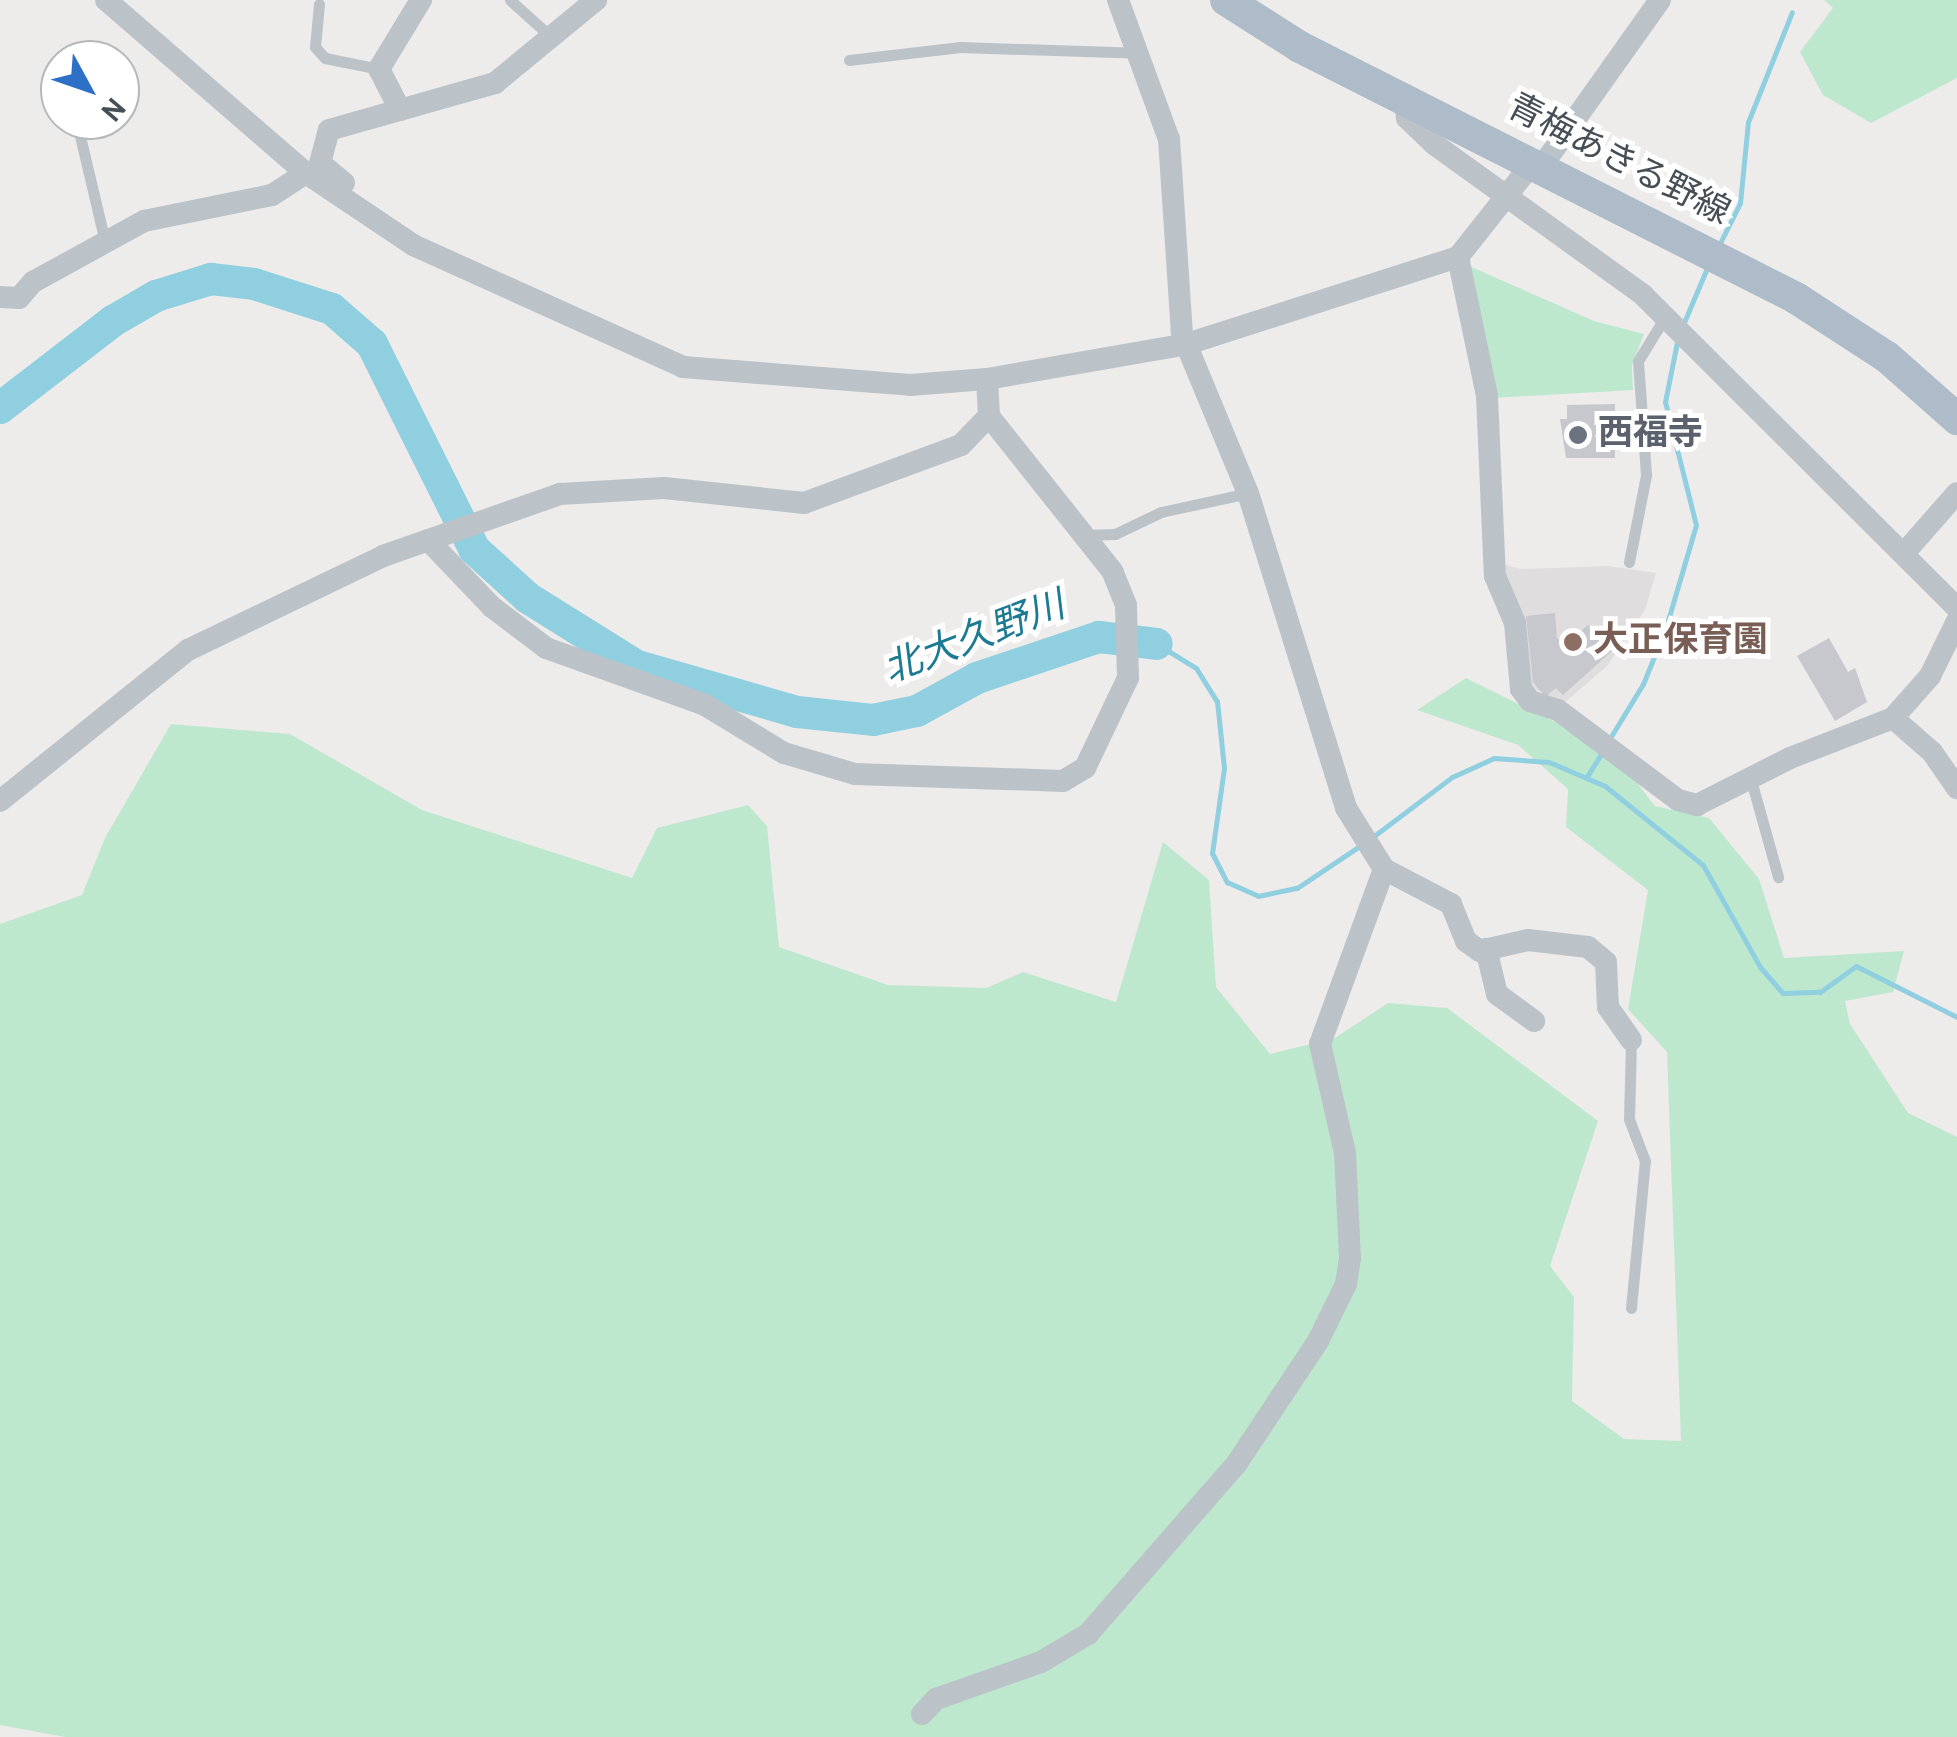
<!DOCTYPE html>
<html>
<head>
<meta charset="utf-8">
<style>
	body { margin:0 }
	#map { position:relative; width:1957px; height:1737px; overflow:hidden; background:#eeebeb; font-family:Overpass,"Noto Sans JP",sans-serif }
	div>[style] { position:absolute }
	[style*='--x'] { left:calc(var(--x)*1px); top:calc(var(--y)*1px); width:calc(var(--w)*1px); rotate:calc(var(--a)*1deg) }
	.education>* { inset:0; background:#dfdddd }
	.green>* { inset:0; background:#bee8ce }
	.stream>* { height:5px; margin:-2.5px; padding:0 2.5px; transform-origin:2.5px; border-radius:2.5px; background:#90cfe0 }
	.river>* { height:32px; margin:-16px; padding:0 16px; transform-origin:16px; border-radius:16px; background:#90cfe0 }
	.building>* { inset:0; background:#c7c8ce }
	.lane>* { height:11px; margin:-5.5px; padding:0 5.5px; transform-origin:5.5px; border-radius:5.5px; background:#bbc3c9 }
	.street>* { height:22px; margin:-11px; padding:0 11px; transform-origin:11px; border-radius:11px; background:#bbc3c9 }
	.primary>* { height:32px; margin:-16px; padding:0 16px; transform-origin:16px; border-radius:16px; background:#aebbc8 }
	.dots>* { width:28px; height:28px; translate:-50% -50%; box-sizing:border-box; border:5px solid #fff; border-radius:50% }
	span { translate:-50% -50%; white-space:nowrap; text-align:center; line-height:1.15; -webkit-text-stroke:10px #fff; paint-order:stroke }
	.street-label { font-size:35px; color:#464f56 }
	.worship-label { font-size:35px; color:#5b616d; font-weight:700 }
	.left { translate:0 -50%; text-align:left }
	.education-label { font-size:35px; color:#785e54; font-weight:700 }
	.water-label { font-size:38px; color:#1c7a93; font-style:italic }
	.north { position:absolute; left:40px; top:40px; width:100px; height:100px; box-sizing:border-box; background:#fff; border:2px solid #b5b9bb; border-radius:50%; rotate:130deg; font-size:28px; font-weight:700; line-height:40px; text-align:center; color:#464f56 }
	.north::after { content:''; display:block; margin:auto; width:35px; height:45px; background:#2e70c6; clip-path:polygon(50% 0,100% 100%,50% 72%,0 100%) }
</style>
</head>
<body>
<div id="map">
	<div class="education">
		<div style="clip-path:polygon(1499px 563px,1521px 569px,1608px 566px,1656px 573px,1645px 610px,1607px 666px,1564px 703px,1528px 686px)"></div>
	</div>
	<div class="green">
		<div style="clip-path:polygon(1824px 0,1957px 0,1957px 78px,1871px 123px,1823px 95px,1800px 52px,1833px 8px)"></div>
		<div style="clip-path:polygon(1469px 266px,1594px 321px,1644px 334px,1632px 365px,1633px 390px,1492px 398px)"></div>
		<div style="clip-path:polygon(1466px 678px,1559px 724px,1627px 770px,1655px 806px,1709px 818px,1759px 879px,1784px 958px,1904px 951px,1893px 992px,1845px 1001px,1850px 1024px,1908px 1113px,1957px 1137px,1957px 1737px,65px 1737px,0 1725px,0 924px,82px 895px,105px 838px,171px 724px,290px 734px,422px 810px,632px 878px,657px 828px,748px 805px,767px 826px,779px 947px,888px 985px,986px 988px,1023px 972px,1116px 1002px,1163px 842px,1209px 880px,1216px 987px,1270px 1054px,1335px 1038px,1388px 1003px,1447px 1008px,1598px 1121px,1550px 1266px,1574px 1297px,1572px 1401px,1624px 1439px,1681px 1441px,1667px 1052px,1628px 1009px,1648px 890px,1566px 827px,1568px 789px,1518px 745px,1417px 710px)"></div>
	</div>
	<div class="stream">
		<div style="--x:1719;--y:245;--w:47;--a:-63.4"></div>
		<div style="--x:1740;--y:203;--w:81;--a:-84.4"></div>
		<div style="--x:1748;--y:122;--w:118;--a:-68.2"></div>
		<div style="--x:1682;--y:327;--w:64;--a:-67"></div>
		<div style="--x:1157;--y:644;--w:46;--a:31.6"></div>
		<div style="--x:1196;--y:668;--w:39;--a:58"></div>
		<div style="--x:1217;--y:701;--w:67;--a:84"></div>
		<div style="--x:1224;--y:768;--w:86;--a:98"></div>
		<div style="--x:1212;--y:853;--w:33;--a:63"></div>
		<div style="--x:1227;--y:882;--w:34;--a:24"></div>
		<div style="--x:1258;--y:896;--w:40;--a:-12"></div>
		<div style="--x:1297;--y:888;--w:77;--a:-33.9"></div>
		<div style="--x:1610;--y:738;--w:63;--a:-58.6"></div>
		<div style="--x:1643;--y:684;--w:61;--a:-68"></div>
		<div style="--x:1666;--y:627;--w:106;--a:-73.6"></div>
		<div style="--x:1696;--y:525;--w:127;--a:-104.1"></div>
		<div style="--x:1665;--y:402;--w:61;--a:-78.7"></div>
		<div style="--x:1586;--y:778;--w:31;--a:-58"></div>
		<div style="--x:1370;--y:839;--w:103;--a:-37.1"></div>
		<div style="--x:1452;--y:777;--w:46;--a:-24.3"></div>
		<div style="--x:1494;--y:758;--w:55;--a:4.2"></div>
		<div style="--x:1549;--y:762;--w:61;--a:23.2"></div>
		<div style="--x:1605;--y:786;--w:126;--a:38.9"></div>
		<div style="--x:1703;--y:865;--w:117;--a:60.8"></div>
		<div style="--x:1760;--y:967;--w:35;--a:49"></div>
		<div style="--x:1783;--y:993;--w:37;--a:-2"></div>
		<div style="--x:1820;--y:992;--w:44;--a:-35.8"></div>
		<div style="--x:1856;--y:966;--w:113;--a:26.8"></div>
	</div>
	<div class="river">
		<div style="--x:0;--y:408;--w:143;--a:-37.6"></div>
		<div style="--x:113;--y:321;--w:50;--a:-30.2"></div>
		<div style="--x:156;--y:296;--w:58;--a:-17.2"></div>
		<div style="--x:211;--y:279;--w:43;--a:6.6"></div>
		<div style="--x:254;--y:284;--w:82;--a:17.8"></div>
		<div style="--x:332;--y:309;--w:53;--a:41.2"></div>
		<div style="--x:372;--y:344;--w:229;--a:63.5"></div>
		<div style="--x:474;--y:549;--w:73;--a:42.2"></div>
		<div style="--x:528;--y:598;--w:128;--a:32"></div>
		<div style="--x:637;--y:666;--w:166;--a:16"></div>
		<div style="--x:797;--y:712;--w:76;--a:6"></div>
		<div style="--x:873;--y:720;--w:45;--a:-11.6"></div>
		<div style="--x:917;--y:711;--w:68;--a:-28.8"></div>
		<div style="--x:977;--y:678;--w:129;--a:-18.6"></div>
		<div style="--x:1099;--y:637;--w:58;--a:6.9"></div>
	</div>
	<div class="building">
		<div style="clip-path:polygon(1615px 404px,1615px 458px,1566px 458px,1560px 419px,1567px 419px,1567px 405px)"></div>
		<div style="clip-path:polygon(1555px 613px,1557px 638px,1568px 642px,1588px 625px,1612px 651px,1563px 695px,1556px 688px,1545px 697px,1533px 682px,1526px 616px)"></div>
		<div style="clip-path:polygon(1829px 638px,1848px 672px,1855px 668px,1867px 702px,1835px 721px,1797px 656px)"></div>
	</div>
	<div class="lane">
		<div style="--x:510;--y:0;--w:54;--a:42"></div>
		<div style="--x:319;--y:4;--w:43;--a:95.3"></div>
		<div style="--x:315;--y:47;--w:15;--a:48"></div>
		<div style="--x:325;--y:58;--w:55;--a:11.5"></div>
		<div style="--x:849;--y:60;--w:112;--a:-6.7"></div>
		<div style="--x:960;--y:47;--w:177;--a:1.9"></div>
		<div style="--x:80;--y:136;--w:113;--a:76.7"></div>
		<div style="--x:1085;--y:535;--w:30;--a:-2"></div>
		<div style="--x:1115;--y:534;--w:51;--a:-25.6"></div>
		<div style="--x:1161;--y:512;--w:89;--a:-12.3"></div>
		<div style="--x:1629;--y:562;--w:89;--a:-78.9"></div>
		<div style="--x:1646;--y:475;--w:114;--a:-94"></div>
		<div style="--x:1638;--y:361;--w:52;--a:-58.5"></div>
		<div style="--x:1751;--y:780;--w:101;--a:74.4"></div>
		<div style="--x:1631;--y:1308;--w:148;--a:-84.6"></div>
		<div style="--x:1645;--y:1161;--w:45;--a:-110.9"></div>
		<div style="--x:1629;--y:1119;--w:79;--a:-88.5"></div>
	</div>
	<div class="street">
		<div style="--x:106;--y:0;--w:264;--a:40.9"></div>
		<div style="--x:306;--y:173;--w:129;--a:33.9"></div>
		<div style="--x:413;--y:245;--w:296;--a:24.3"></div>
		<div style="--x:683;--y:367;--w:228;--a:4.5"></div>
		<div style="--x:910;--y:385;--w:77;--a:-4.5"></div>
		<div style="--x:987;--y:379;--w:203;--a:-9.9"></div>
		<div style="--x:1187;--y:344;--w:285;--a:-17.8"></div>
		<div style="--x:1458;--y:257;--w:105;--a:-51.6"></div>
		<div style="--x:1523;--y:175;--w:29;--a:-34"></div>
		<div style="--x:1547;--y:159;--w:195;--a:-54.6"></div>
		<div style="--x:1118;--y:0;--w:148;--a:69.9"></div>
		<div style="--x:1169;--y:139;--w:195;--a:86.2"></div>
		<div style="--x:1182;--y:334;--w:172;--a:67.5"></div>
		<div style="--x:1248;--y:493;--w:330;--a:72.7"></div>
		<div style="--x:1346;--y:808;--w:72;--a:58.1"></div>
		<div style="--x:1384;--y:869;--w:76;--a:27.6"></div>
		<div style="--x:1451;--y:904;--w:40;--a:68"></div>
		<div style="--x:1466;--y:941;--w:17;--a:36"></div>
		<div style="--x:1480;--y:951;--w:49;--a:-12.9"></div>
		<div style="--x:1528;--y:940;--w:60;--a:6.7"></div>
		<div style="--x:1588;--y:947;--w:23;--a:40"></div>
		<div style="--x:1606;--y:962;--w:45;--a:87.5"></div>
		<div style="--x:1608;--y:1007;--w:40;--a:55.1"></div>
		<div style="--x:1405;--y:100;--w:18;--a:84"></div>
		<div style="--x:1407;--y:118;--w:37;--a:44"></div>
		<div style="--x:1434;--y:144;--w:258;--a:35.8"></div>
		<div style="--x:1643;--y:295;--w:443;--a:44.9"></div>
		<div style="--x:400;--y:110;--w:46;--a:-117.1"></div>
		<div style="--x:379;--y:69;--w:81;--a:-58.7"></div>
		<div style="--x:344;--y:183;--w:31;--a:-140"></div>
		<div style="--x:320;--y:163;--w:34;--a:-75"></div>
		<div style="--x:329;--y:130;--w:173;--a:-15.8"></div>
		<div style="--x:495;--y:83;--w:131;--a:-39.4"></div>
		<div style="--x:1458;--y:257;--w:142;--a:78.2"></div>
		<div style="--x:1487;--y:396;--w:180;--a:87.5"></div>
		<div style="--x:1495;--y:576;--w:51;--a:66.9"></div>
		<div style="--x:1515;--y:623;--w:66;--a:84.8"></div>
		<div style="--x:1521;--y:689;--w:15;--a:53"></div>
		<div style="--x:1530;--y:701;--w:29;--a:18"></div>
		<div style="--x:1558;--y:710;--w:150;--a:36.9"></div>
		<div style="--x:1678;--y:800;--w:20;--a:15"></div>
		<div style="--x:1697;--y:805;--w:104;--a:-26.8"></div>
		<div style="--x:1790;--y:758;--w:110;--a:-21.2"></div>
		<div style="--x:1893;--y:718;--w:56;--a:-48.6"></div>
		<div style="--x:1930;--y:676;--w:61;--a:-63.9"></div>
		<div style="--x:0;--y:297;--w:19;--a:3"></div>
		<div style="--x:19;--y:298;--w:21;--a:-49"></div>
		<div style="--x:33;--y:282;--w:127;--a:-28.8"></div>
		<div style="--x:144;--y:221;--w:131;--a:-11.5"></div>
		<div style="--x:272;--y:195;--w:40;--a:-32.9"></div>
		<div style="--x:428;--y:540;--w:93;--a:46.3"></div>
		<div style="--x:492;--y:607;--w:68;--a:37.2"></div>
		<div style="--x:546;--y:648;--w:169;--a:19.7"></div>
		<div style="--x:705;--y:705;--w:92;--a:31.3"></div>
		<div style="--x:784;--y:753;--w:74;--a:16.5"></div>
		<div style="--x:855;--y:774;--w:208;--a:1.9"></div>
		<div style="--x:1063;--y:781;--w:26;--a:-31"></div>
		<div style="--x:1085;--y:768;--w:100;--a:-64.5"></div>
		<div style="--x:1128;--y:678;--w:73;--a:-91.6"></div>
		<div style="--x:1126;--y:605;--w:35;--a:-112"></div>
		<div style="--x:1113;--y:572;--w:199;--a:-128.5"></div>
		<div style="--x:989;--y:416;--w:37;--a:-93"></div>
		<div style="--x:1906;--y:551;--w:77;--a:-48.7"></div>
		<div style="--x:1893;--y:718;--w:52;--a:41.1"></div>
		<div style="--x:1932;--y:752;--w:44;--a:55.2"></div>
		<div style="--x:0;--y:801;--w:241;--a:-38.8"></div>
		<div style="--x:188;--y:650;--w:216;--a:-25.7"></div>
		<div style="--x:383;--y:556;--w:188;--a:-19.3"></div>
		<div style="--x:560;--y:494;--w:104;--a:-3.3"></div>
		<div style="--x:664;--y:488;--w:141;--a:6.1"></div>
		<div style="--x:804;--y:503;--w:167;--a:-20.3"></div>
		<div style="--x:961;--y:445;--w:40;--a:-46"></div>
		<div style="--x:1486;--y:949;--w:46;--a:76.3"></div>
		<div style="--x:1497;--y:994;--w:46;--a:36.1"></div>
		<div style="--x:922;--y:1714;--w:21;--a:-47"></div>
		<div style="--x:936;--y:1699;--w:111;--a:-19.4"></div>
		<div style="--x:1041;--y:1662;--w:55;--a:-30.8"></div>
		<div style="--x:1088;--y:1634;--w:227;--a:-48.9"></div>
		<div style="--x:1237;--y:1463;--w:146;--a:-56.4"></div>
		<div style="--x:1318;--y:1341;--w:64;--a:-63.8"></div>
		<div style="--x:1346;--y:1284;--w:26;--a:-81"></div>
		<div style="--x:1350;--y:1258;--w:105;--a:-92.7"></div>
		<div style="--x:1345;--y:1153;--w:112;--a:-102.9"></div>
		<div style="--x:1320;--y:1044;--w:186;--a:-69.9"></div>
	</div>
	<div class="primary">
		<div style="--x:1226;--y:0;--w:88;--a:32.4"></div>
		<div style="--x:1300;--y:47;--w:556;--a:26.84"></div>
		<div style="--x:1796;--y:298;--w:108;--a:33"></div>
		<div style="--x:1887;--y:357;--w:94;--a:41.5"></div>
	</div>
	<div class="dots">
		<div style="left:1578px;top:435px;background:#6b7280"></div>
		<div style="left:1573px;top:642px;background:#8d6e63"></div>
	</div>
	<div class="street-label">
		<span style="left:1618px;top:161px;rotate:27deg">青梅あきる野線</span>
	</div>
	<div class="worship-label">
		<span class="left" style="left:1598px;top:435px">西福寺</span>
	</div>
	<div class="education-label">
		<span class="left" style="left:1593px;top:642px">大正保育園</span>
	</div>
	<div class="water-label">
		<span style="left:975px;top:640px;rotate:-21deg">北大久野川</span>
	</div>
	<div class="north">N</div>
</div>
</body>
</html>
